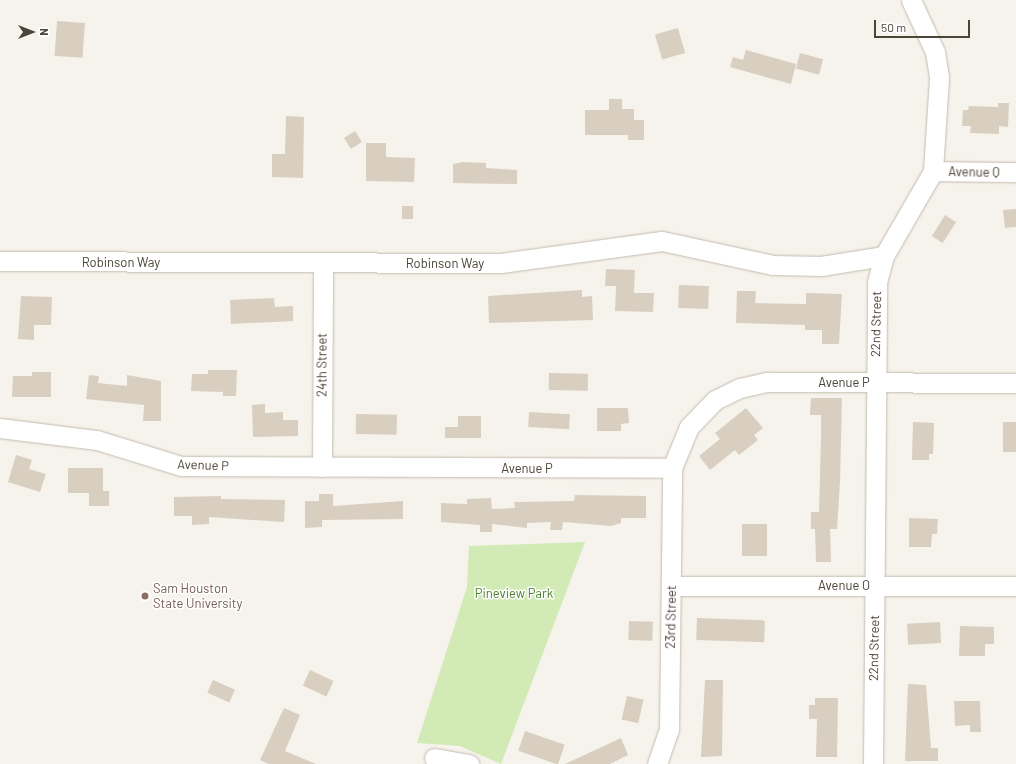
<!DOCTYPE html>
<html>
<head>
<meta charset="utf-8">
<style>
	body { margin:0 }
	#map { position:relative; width:1016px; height:764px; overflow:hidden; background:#f6f3ec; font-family:Barlow,sans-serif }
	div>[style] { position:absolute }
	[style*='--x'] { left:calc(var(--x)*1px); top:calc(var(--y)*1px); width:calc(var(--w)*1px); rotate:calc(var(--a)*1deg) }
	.green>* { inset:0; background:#d2eab5 }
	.building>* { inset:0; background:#d8cfc1; transform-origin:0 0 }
	.roads { filter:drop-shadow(0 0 1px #c2bbae) drop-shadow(0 0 1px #c2bbae) }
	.minor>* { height:19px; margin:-9.5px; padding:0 9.5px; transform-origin:9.5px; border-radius:9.5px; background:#fff }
	.dots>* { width:11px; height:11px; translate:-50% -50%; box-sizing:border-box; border:2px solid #fff; border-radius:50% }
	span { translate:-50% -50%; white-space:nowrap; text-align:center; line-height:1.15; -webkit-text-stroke:3px #fff; paint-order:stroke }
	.street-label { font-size:13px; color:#4b4439 }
	.education-label { font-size:13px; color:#785e54 }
	.left { translate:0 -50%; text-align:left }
	.park-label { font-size:13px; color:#4a7f2a }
	.north { position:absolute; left:12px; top:12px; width:40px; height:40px; -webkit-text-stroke:3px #fff; paint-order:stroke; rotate:90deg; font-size:11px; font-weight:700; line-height:16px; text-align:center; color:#4b4439 }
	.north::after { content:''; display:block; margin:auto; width:14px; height:18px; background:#4b4439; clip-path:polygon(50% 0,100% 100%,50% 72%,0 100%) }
	.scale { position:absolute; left:874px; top:20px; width:96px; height:18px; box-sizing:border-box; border:2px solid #4b4439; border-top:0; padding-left:5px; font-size:12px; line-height:14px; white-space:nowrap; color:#4b4439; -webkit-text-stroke:3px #fff; paint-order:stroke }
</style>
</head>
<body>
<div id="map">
	<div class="green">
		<div style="clip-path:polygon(585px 542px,501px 764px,460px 746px,417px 743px,467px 587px,469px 546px)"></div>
	</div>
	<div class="building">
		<div style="left:57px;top:21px;width:28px;height:35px;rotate:4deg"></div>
		<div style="left:678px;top:28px;width:26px;height:24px;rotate:74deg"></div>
		<div style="clip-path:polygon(746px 50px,796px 64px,791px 84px,730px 67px,733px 57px,743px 60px)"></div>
		<div style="left:800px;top:53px;width:24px;height:16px;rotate:15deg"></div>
		<div style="clip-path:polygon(609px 99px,622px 99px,622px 109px,634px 109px,634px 120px,644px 120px,644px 140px,628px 140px,628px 135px,585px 135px,585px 110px,609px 110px)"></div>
		<div style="clip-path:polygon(998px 103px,1009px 103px,1008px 127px,999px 126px,999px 134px,970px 133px,971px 126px,962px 126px,963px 110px,968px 110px,969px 106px,998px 107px)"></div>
		<div style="clip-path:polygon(286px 116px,304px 117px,303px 178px,272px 177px,272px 154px,285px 154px)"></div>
		<div style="left:355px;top:131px;width:13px;height:13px;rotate:58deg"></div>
		<div style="clip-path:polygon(366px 143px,386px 143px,386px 157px,415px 158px,414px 182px,366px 181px)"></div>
		<div style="clip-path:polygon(463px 162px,486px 163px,486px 168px,517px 170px,517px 184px,453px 183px,453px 164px)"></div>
		<div style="left:402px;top:206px;width:11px;height:13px"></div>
		<div style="clip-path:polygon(1016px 209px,1016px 227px,1005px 228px,1003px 210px)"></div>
		<div style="left:945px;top:215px;width:13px;height:25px;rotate:32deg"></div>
		<div style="clip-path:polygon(606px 269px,635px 270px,634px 293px,654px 293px,653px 312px,615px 311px,616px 286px,605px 286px)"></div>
		<div style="left:679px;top:285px;width:30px;height:23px;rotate:2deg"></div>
		<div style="clip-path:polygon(582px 290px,582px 297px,592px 296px,593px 320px,489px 323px,488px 296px)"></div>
		<div style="clip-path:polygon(737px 291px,756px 291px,755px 303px,806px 304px,806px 293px,842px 294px,839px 344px,822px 344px,822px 330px,805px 330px,805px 325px,736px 323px)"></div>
		<div style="clip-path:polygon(21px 296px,52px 297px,51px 325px,34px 325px,34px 340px,18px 339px)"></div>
		<div style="clip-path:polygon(274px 298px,275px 307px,293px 306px,293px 321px,231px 324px,230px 300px)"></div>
		<div style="clip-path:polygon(208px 370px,237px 370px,236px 396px,223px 396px,223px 392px,191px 391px,192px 374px,208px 374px)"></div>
		<div style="clip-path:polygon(32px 372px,51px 372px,51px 397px,12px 397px,13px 376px,32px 376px)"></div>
		<div style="left:549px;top:373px;width:39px;height:17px;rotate:1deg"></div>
		<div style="clip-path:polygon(89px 375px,99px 376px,98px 383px,127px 386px,127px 375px,161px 381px,161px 421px,143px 421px,144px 405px,86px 399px)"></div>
		<div style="clip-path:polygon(811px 398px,842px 398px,840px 482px,837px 529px,830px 529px,831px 562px,816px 562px,815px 529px,811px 529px,811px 512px,819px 512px,821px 437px,821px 415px,810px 415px)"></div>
		<div style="clip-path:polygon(265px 404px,265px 413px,283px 412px,283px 420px,298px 420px,298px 436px,253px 437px,252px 405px)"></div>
		<div style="clip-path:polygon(597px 408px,628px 408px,629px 423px,621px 424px,621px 431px,597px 431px)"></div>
		<div style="clip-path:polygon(746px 408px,763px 428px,754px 435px,758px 440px,739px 455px,735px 450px,710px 470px,699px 456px,720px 439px,715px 433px)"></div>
		<div style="left:529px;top:412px;width:41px;height:15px;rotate:3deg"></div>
		<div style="left:356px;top:414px;width:41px;height:20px;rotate:1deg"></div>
		<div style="clip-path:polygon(458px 416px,481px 416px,481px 438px,445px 438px,445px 427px,458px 427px)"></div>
		<div style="clip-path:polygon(913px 422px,934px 423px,933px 454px,929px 454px,929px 460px,912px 460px)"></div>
		<div style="left:1003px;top:422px;width:13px;height:30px"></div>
		<div style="clip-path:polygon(16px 455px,32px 460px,29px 469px,46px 474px,40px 492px,8px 482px)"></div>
		<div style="clip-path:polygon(68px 468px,103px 468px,103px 491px,109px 491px,109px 506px,89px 506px,89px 493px,68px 493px)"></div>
		<div style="clip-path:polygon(319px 494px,333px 494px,333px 506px,403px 501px,403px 519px,322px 520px,322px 527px,305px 528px,305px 501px,319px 501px)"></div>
		<div style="clip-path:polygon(575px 495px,646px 496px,646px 518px,621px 518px,621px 523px,611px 526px,563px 522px,562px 530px,550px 530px,551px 522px,527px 523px,527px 528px,492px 524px,492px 532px,480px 532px,480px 525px,441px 522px,441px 503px,467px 504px,467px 499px,491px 498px,492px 509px,515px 508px,514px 502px,574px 501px)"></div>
		<div style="clip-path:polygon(221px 496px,221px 499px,285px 500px,284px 522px,209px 517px,209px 524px,192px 525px,192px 516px,174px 516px,174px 497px)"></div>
		<div style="clip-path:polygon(909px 518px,938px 519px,937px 534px,932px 534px,931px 547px,909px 547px)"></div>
		<div style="left:742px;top:524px;width:25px;height:32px"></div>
		<div style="left:697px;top:618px;width:68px;height:22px;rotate:2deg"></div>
		<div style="left:629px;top:621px;width:24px;height:19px;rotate:2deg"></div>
		<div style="left:940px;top:622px;width:21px;height:33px;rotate:87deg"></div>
		<div style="clip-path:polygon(960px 626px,994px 627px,994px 644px,985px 644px,985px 656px,959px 656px)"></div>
		<div style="left:310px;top:670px;width:26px;height:17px;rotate:25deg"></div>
		<div style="left:213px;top:680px;width:24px;height:14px;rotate:24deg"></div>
		<div style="clip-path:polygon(705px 680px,723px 680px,722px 756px,701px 757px)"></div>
		<div style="clip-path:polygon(908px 684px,926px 685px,931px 748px,938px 748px,938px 761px,905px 761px)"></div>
		<div style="left:627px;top:696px;width:17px;height:24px;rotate:13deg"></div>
		<div style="clip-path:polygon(815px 698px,838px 698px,837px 757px,816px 757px,817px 719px,809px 719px,809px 705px,815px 705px)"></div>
		<div style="clip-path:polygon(954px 701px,980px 701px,981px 732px,970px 732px,970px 725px,955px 726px)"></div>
		<div style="clip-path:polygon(284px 708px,300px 715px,285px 751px,316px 764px,269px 764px,260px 760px)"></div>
		<div style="left:525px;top:731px;width:42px;height:21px;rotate:19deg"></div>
		<div style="clip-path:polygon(621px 738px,628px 755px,610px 764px,565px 764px)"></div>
	</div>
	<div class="roads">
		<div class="minor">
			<div style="--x:933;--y:171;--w:83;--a:0.7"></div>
			<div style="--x:0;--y:261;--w:501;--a:0.23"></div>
			<div style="--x:501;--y:263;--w:162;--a:-7.8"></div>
			<div style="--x:662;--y:241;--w:114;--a:12.2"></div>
			<div style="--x:773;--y:265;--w:48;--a:1.2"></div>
			<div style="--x:821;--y:266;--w:64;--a:-9"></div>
			<div style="--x:0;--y:428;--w:98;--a:7.1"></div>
			<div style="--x:97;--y:440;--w:88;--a:17.2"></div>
			<div style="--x:181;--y:466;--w:491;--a:0.2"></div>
			<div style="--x:322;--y:467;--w:204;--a:-89.7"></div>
			<div style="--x:671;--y:586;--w:345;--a:0"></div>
			<div style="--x:434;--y:758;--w:36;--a:10"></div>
			<div style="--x:657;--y:764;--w:36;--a:-71"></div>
			<div style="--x:669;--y:730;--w:262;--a:-89.3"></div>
			<div style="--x:672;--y:468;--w:44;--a:-67.5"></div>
			<div style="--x:689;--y:427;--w:37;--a:-46"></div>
			<div style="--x:715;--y:400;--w:28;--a:-26"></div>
			<div style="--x:740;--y:388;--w:28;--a:-13"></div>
			<div style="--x:767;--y:382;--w:249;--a:0.2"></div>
			<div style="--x:873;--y:764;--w:482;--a:-89.5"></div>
			<div style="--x:877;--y:282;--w:27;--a:-75"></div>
			<div style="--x:884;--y:256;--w:98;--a:-60"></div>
			<div style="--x:933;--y:171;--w:94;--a:-86.3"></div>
			<div style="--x:939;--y:77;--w:25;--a:-99"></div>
			<div style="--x:935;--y:52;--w:57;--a:-114.8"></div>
		</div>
	</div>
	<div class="dots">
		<div style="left:145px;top:596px;background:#8d6e63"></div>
	</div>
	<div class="street-label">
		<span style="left:974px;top:172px;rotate:1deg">Avenue Q</span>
		<span style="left:121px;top:262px">Robinson Way</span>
		<span style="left:445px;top:263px">Robinson Way</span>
		<span style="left:876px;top:324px;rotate:-89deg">22nd Street</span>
		<span style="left:322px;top:365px;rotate:-90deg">24th Street</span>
		<span style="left:844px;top:382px">Avenue P</span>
		<span style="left:203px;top:465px;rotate:2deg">Avenue P</span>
		<span style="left:527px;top:468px">Avenue P</span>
		<span style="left:844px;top:585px">Avenue O</span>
		<span style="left:671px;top:617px;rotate:-89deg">23rd Street</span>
		<span style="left:874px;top:648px;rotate:-89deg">22nd Street</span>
	</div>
	<div class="education-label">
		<span class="left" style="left:153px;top:596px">Sam Houston<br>State University</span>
	</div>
	<div class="park-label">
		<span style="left:514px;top:593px">Pineview Park</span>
	</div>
	<div class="north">N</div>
	<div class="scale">50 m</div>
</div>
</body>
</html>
